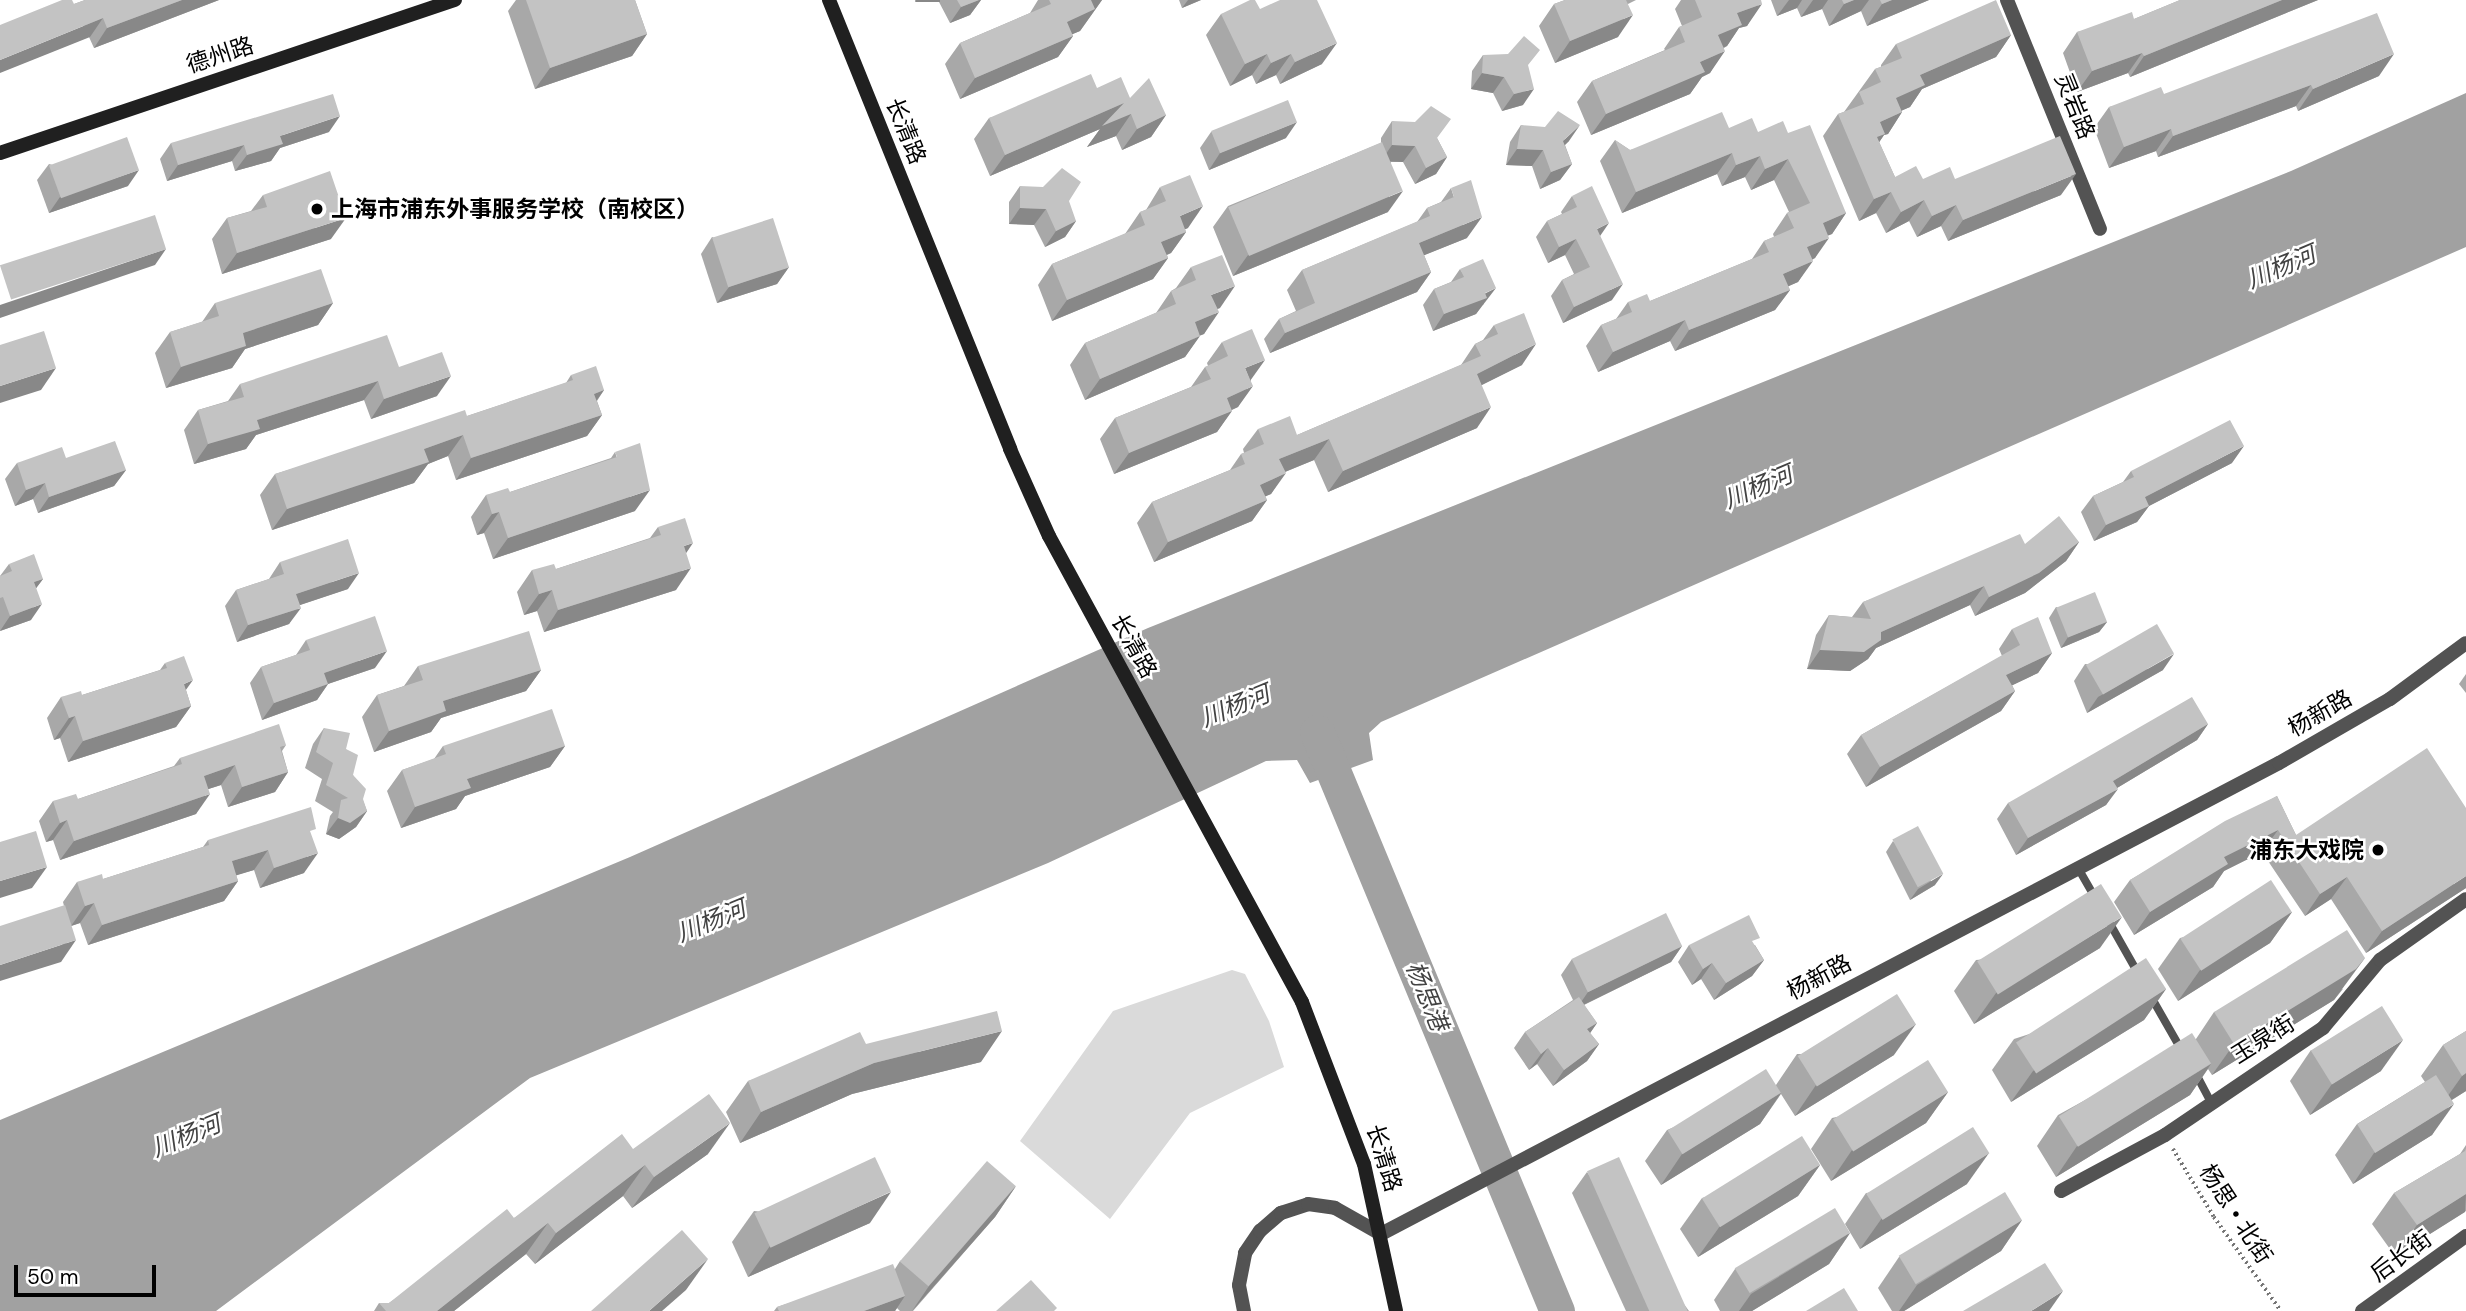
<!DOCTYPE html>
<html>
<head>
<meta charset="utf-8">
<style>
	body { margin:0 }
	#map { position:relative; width:2466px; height:1311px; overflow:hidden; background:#fff; font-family:"DM Sans","Noto Sans SC",sans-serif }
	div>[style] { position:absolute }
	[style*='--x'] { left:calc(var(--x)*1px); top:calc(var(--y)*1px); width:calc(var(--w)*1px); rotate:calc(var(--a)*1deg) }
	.green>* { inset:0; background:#dadada }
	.water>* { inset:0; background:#a1a1a1 }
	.river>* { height:35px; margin:-17.5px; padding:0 17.5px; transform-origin:17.5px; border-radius:17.5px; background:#a1a1a1 }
	.path>* { height:3.5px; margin-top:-1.75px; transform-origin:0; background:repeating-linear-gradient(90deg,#757575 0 2px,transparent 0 5.5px) }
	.lane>* { height:8px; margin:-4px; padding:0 4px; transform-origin:4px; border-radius:4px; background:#535353 }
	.street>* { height:14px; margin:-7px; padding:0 7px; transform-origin:7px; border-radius:7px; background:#535353 }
	.secondary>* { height:14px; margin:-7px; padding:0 7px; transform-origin:7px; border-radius:7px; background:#202020 }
	.wall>* { inset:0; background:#a8a8a8 }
	.shaded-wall>* { inset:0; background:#888; transform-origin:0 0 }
	.building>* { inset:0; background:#c3c3c3; transform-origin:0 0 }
	.dots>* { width:19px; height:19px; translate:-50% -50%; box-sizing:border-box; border:4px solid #fff; border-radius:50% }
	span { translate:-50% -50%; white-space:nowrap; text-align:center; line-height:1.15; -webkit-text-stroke:5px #fff; paint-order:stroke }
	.street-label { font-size:23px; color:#000 }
	.poi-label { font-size:23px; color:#000; font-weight:700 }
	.left { translate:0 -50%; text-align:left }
	.right { translate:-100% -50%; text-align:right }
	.water-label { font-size:24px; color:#424242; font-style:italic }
	.scale { position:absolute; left:14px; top:1265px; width:142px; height:32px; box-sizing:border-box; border:4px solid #000; border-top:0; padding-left:9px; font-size:21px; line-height:24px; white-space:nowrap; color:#000; -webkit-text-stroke:5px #fff; paint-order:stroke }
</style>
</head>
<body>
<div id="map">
	<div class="green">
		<div style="clip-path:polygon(1232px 970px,1245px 974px,1269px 1021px,1284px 1067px,1190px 1113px,1110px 1219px,1020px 1141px,1113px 1011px)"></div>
	</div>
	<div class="water">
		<div style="clip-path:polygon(2466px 93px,2466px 247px,1381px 722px,1369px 733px,1373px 760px,1310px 783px,1297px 760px,1266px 761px,1048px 863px,530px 1078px,216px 1311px,0 1311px,0 1120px,630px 857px,1148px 628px,2291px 171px)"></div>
	</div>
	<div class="river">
		<div style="--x:1317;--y:732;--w:627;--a:67.49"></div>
	</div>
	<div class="path">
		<div style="--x:2173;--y:1149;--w:79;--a:58.9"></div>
		<div style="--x:2214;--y:1217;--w:115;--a:54.5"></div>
	</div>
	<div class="lane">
		<div style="--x:2078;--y:868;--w:36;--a:60"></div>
		<div style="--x:2109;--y:922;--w:61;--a:60.5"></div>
		<div style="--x:2150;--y:995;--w:64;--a:60.3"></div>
		<div style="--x:2196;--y:1074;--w:32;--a:62"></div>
	</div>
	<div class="street">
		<div style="--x:2007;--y:0;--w:247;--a:67.9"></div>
		<div style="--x:2061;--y:1191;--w:118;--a:-28.3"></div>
		<div style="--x:2165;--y:1135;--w:191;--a:-34.1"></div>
		<div style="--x:2323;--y:1028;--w:89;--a:-50"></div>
		<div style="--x:2380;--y:960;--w:105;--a:-35.3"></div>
		<div style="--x:1244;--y:1311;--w:26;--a:-101"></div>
		<div style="--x:1239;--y:1285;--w:33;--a:-79"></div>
		<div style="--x:1245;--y:1253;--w:27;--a:-56"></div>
		<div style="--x:1260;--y:1231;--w:28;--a:-41"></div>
		<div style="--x:1281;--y:1213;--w:28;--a:-18"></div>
		<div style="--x:1308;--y:1204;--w:27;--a:8"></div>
		<div style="--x:1335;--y:1208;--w:53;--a:29.5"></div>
		<div style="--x:1381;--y:1234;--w:1014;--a:-27.68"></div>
		<div style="--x:2279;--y:763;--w:128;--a:-30"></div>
		<div style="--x:2390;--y:699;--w:94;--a:-36.4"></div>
		<div style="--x:2362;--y:1311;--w:128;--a:-35.8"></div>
	</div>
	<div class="secondary">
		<div style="--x:829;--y:0;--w:484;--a:68"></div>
		<div style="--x:1010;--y:449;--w:95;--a:65.9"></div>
		<div style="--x:1049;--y:536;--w:530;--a:61.5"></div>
		<div style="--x:1302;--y:1002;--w:173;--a:69.1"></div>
		<div style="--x:1364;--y:1164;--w:150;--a:77.7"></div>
		<div style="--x:0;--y:153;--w:480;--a:-18.6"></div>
	</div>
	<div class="wall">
		<div style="clip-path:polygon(85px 0,219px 0,94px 48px,74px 4px)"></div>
		<div style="clip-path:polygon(516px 0,635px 0,647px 34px,632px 56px,535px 89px,508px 11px)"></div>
		<div style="clip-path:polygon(915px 0,981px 0,970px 15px,950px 23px,939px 2px,915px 2px)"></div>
		<div style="clip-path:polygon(1038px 0,1102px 0,1080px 31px,1072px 34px,1073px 36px,1058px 57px,960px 99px,945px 64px,960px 43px,1030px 13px)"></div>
		<div style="clip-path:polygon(1179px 0,1201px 0,1182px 8px)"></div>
		<div style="clip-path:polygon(1565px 0,1636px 0,1628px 4px,1618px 37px,1555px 63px,1539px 26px,1554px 4px)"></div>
		<div style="clip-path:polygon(1681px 0,1761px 0,1747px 26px,1739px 28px,1727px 46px,1724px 48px,1710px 73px,1702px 77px,1690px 94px,1591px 135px,1577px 102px,1592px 81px,1665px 50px,1664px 49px,1679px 27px,1682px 26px,1675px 9px)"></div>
		<div style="clip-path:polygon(1771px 0,1929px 0,1867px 26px,1861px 11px,1829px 26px,1822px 9px,1801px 17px,1797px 8px,1777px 16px)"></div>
		<div style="clip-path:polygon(2180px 0,2318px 0,2130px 77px,2128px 73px,2077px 92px,2063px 53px,2077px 32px,2134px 19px)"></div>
		<div style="clip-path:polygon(1260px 9px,1322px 64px,1280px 84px,1276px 75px,1256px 84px,1252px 75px,1230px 86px,1206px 35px,1221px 14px)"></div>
		<div style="clip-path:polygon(2011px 35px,1996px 57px,1922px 89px,1910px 107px,1902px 110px,1902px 112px,1888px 134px,1884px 135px,1879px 142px,1895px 177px,1923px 179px,1955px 179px,2061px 195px,1948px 241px,1941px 226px,1917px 237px,1909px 221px,1886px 233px,1876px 213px,1859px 221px,1823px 136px,1838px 114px,1844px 112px,1875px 69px,1881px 67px,1881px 65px,1896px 44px)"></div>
		<div style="clip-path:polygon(1483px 55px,1528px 67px,1523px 105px,1502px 111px,1493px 93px,1471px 89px,1472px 71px)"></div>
		<div style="clip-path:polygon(2379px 76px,2298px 111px,2296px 106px,2158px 157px,2156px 151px,2109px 168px,2094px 128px,2109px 107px,2164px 94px)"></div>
		<div style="clip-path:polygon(1097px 88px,1130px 98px,1166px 115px,1151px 137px,1122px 150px,1116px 136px,1087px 147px,1100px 129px,990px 176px,974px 139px,989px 118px)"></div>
		<div style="clip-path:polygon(1392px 121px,1437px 138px,1447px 157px,1436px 174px,1415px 184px,1403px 162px,1391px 162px,1388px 212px,1233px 276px,1213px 227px,1228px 206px,1381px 143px,1381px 138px)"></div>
		<div style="clip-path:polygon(1521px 125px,1569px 141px,1565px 145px,1572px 164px,1560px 180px,1540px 189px,1532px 166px,1506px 165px,1510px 142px)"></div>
		<div style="clip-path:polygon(1729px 128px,1758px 132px,1788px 133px,1846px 213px,1832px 234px,1828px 235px,1815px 258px,1812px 260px,1798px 282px,1788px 286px,1790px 290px,1775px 310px,1675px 351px,1670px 341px,1598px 372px,1586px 346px,1601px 325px,1616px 319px,1628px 302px,1650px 301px,1752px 259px,1764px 241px,1774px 237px,1773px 234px,1787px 213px,1789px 212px,1774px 180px,1751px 190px,1745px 177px,1722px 186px,1717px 174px,1622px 213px,1600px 161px,1615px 140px,1630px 150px)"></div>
		<div style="clip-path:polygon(329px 132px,280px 148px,271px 161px,235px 171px,232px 161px,167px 181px,160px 159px,171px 143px)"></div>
		<div style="clip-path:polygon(1211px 132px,1286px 138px,1209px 170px,1200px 148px)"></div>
		<div style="clip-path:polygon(49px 164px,128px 186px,49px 213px,37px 180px)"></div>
		<div style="clip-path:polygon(1020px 186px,1076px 221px,1065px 237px,1045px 247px,1034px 225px,1009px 224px,1009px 202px)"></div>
		<div style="clip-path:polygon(1160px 187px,1188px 228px,1185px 229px,1186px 232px,1171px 253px,1167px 255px,1168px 258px,1153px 279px,1052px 321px,1038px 285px,1052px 264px,1125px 234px,1140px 212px,1146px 210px)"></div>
		<div style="clip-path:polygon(1451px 188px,1467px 238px,1424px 255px,1431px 272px,1417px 292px,1270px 353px,1264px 339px,1279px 319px,1296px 311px,1287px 290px,1302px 270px,1417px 222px,1427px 208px,1441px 202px)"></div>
		<div style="clip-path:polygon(263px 195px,331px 239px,222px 274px,212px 239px,227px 218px,251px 211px)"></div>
		<div style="clip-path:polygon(1572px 196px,1600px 236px,1612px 300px,1563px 323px,1551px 296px,1562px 280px,1574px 274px,1565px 255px,1548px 263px,1536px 237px,1547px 221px,1562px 214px,1561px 212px)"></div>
		<div style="clip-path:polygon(712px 237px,789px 267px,777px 284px,717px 303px,701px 254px)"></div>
		<div style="clip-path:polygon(1191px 267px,1220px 308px,1217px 309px,1204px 334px,1200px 335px,1185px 357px,1085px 400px,1070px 365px,1085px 343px,1156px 313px,1171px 291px,1176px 288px)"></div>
		<div style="clip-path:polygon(1460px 269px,1484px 304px,1482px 305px,1476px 314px,1433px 331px,1423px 305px,1434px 289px,1451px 282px)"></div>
		<div style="clip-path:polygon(215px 303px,333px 303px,318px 325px,245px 349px,232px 368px,166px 388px,155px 353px,170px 332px,202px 322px)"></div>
		<div style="clip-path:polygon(1494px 325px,1522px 365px,1481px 385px,1477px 428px,1328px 492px,1314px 460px,1285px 472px,1271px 494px,1265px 496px,1267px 500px,1252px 521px,1154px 562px,1137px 523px,1152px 502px,1230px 470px,1241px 454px,1244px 453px,1243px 449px,1258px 429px,1297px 435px,1461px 365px,1475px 344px,1483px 340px)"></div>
		<div style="clip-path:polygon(1222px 342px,1251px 380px,1238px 407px,1232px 410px,1217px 432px,1114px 474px,1100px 439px,1115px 418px,1191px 387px,1205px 367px,1208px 366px,1207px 363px)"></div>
		<div style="clip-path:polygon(399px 367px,437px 396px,371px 419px,364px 400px,256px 435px,246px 449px,194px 464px,184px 430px,198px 410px,228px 401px,240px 384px)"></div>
		<div style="clip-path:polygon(571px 375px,604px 390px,597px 401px,602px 415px,587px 436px,456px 480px,448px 456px,428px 464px,414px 483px,272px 530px,260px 495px,275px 474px,467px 416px,566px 383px)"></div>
		<div style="clip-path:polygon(615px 452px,635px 511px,493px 559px,484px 533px,477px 535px,471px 517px,486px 495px,510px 492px,611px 458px)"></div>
		<div style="clip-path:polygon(66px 458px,126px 470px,114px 486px,38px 513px,33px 499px,15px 506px,5px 479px,17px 463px)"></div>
		<div style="clip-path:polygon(2232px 463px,2149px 506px,2137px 522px,2094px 541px,2081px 512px,2093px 496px,2123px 482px,2131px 471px)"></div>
		<div style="clip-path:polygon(658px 527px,686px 553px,676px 590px,544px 632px,537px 611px,524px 615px,517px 592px,532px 570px,556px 569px,650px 538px)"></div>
		<div style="clip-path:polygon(2079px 542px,2066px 561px,2025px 593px,1975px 616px,1970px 605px,1876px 648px,1868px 659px,1850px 671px,1807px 669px,1816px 635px,1829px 615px,1852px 617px,1863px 602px,2025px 544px)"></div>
		<div style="clip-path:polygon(280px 562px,348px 589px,300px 605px,289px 624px,237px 642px,225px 606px,236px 590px,269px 579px)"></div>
		<div style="clip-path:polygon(9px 564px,43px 579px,36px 588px,31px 620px,0 631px,0 576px)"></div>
		<div style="clip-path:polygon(2056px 607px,2107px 622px,2099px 632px,2061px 648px,2049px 618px)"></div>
		<div style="clip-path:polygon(2012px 629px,2052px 653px,2038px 673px,2012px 685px,2015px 691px,2001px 711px,1866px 787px,1847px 754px,1861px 735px,2002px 656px,1999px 649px)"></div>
		<div style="clip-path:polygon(306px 640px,375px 668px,328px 684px,317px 700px,262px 720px,250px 683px,261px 667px,296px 655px)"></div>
		<div style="clip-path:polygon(165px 663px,186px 690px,191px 706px,176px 727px,68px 762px,60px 738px,54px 740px,47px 718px,61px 697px,82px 695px,160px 670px)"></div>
		<div style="clip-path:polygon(2085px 664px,2163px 670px,2087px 713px,2074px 681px)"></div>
		<div style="clip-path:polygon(418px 666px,541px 670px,526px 691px,441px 718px,431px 732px,374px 752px,362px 717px,377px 695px,404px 686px)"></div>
		<div style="clip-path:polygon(2466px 674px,2466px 693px,2459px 684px)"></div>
		<div style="clip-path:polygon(2208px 724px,2197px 740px,2117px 788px,2106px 805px,2016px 855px,1997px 819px,2008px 803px)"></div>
		<div style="clip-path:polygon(324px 728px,346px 749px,353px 775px,367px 811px,356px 827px,339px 839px,326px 834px,330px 816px,333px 812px,315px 801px,322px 779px,305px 768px,313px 744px)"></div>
		<div style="clip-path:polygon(286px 745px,282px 751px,288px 772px,275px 792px,228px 807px,221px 785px,208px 789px,196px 814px,60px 860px,53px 840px,46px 842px,39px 821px,53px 801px,78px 799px,174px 766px,180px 758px)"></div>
		<div style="clip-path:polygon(443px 746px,565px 746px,550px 767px,465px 796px,456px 809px,401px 828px,387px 791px,402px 770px,434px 759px)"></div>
		<div style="clip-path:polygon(2277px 796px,2296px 835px,2466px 888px,2366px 953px,2331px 899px,2305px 916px,2262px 852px,2224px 871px,2213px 887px,2134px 935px,2114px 902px,2130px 880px)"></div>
		<div style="clip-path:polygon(311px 835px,304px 873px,260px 888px,254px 870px,236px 875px,238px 881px,224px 901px,88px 945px,80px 923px,71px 926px,61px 962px,64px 906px,63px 902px,77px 882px,103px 879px,203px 847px,208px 840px)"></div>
		<div style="clip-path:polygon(1893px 841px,1935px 885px,1910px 900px,1886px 852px)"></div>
		<div style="clip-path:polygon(2292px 912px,2270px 943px,2178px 1001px,2158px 969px,2180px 938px)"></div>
		<div style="clip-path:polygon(1689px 945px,1755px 945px,1764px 960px,1752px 976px,1714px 1000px,1701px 979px,1692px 985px,1678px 962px)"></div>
		<div style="clip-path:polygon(1682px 946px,1671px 962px,1584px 1005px,1597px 1023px,1590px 1033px,1599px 1044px,1587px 1061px,1553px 1086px,1537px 1064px,1529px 1070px,1514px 1048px,1525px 1032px,1573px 1000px,1561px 975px,1572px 959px)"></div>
		<div style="clip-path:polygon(2100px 948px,1974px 1024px,1954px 991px,1976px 960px)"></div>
		<div style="clip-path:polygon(2166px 989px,2144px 1020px,2011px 1102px,1992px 1070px,2014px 1039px)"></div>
		<div style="clip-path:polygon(2343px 989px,2334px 1000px,2212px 1075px,2208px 1069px,2190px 1095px,2056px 1177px,2037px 1146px,2058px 1115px,2196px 1039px,2214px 1012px)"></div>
		<div style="clip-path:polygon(2466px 1031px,2466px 1091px,2452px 1100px,2432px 1135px,2353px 1184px,2335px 1155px,2357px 1124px,2425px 1082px,2421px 1076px,2443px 1045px)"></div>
		<div style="clip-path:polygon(866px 1044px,981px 1062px,852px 1094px,740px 1143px,726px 1112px,748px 1081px)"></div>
		<div style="clip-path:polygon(2311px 1050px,2381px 1071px,2310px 1115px,2290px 1081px)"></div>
		<div style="clip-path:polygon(1797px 1054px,1894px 1055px,1795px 1116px,1781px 1094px,1760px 1124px,1661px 1185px,1645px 1161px,1667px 1130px,1776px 1085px)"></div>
		<div style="clip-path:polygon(1948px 1092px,1926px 1123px,1831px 1181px,1811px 1149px,1832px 1118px)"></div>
		<div style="clip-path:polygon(2466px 1145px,2466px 1211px,2395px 1256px,2372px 1224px,2394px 1193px,2460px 1154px)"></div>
		<div style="clip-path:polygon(633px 1149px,708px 1154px,632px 1208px,623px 1196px,535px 1264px,526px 1254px,454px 1311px,374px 1311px,379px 1303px,389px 1303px,514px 1218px)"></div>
		<div style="clip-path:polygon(1820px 1165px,1798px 1196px,1698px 1257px,1680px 1229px,1702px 1198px)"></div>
		<div style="clip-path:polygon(1587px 1172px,1689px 1311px,1626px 1311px,1572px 1193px)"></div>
		<div style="clip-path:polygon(1967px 1184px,1860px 1249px,1845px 1224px,1866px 1193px)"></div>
		<div style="clip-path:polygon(1016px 1186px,995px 1217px,913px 1311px,900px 1311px,897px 1308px,895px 1311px,774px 1311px,777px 1307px,895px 1269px,900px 1261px)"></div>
		<div style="clip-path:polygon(754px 1211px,870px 1223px,748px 1277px,732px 1242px)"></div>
		<div style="clip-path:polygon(2022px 1220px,2001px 1251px,1904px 1311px,1892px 1311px,1878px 1288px,1899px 1257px)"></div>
		<div style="clip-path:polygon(1850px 1233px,1829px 1264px,1752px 1311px,1720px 1311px,1714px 1300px,1735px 1269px)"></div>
	</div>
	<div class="shaded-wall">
		<div style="clip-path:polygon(182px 0,219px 0,94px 48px,107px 28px)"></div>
		<div style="left:916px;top:0;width:24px;height:2px"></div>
		<div style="clip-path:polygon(979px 0,981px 0,970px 15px,950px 23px,961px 7px)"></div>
		<div style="clip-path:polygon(1086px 0,1102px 0,1080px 31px,1052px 43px,1067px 22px)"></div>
		<div style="clip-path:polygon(1188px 0,1201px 0,1182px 8px)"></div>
		<div style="clip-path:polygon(1789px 0,1802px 0,1797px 8px,1777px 16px)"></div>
		<div style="clip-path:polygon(1813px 0,1828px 0,1822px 9px,1801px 17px)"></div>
		<div style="clip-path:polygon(1854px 0,1869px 0,1861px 11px,1829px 26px,1844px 4px)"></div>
		<div style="clip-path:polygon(1892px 0,1929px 0,1867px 26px,1882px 4px)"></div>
		<div style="clip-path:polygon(2282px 0,2318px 0,2130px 77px,2144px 56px)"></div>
		<div style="clip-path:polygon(1762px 4px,1747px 26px,1739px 28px,1727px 46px,1703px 56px,1718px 35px,1737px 13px)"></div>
		<div style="clip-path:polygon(1633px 15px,1618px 37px,1555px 63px,1570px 41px)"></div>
		<div style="clip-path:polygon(103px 18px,90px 37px,0 73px,0 60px)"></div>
		<div style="clip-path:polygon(647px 34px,632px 56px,535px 89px,550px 68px)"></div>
		<div style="clip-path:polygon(2011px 35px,1996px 57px,1922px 89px,1910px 107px,1881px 120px,1896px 98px,1920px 75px)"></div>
		<div style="clip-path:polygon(1073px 36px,1058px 57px,960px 99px,975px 78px)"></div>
		<div style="clip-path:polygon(1337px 43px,1322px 64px,1280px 84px,1295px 62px)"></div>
		<div style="clip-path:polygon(1725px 51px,1710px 73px,1702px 77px,1690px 94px,1591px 135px,1606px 114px,1700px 62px)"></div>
		<div style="clip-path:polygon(2142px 53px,2128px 73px,2077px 92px,2092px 71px)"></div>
		<div style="clip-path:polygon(1267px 54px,1252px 75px,1230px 86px,1245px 64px)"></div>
		<div style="clip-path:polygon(1291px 54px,1276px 75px,1256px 84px,1271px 63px)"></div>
		<div style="clip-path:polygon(2394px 54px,2379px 76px,2298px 111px,2313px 89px)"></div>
		<div style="clip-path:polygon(1482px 73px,1504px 77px,1493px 93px,1471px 89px)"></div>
		<div style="clip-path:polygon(2311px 85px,2296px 106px,2158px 157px,2173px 136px)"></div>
		<div style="clip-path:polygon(1534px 89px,1523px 105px,1502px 111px,1514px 94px)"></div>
		<div style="clip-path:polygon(1124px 103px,1131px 114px,1116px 136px,1087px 147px,1100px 129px,990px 176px,1005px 155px)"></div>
		<div style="clip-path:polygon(1902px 112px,1888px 134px,1884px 135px,1870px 156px,1880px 122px)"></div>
		<div style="clip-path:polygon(1166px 115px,1151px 137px,1122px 150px,1137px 129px)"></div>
		<div style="clip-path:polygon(340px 116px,329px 132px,280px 148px,271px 161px,235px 171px,247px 155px,280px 136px)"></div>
		<div style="clip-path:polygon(1297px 122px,1286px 138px,1209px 170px,1220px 153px)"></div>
		<div style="clip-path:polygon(1580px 125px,1569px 141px,1552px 157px,1563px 141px)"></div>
		<div style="clip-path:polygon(2171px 129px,2156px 151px,2109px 168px,2124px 147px)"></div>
		<div style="clip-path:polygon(244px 145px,232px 161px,167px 181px,178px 165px)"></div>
		<div style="clip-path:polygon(1392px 145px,1415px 146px,1403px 162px,1381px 161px)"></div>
		<div style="clip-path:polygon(1517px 149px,1543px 150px,1532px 166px,1506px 165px)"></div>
		<div style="clip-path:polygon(1732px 153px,1717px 174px,1622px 213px,1636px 192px)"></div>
		<div style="clip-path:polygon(1760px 156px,1745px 177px,1722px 186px,1736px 165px)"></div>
		<div style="clip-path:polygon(1447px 157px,1436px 174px,1415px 184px,1426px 168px)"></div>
		<div style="clip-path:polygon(1788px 159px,1774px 180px,1751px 190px,1765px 169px)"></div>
		<div style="clip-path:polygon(1572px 164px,1560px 180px,1540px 189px,1551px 172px)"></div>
		<div style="clip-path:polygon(139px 170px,128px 186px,49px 213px,60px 197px)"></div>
		<div style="clip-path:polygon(2076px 174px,2061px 195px,1948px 241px,1963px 220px)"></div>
		<div style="clip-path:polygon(1403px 191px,1388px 212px,1233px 276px,1248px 255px)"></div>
		<div style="clip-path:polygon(1891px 192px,1876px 213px,1859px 221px,1874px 199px)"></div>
		<div style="clip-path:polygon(1924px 200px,1909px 221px,1886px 233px,1901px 212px)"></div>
		<div style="clip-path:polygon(1956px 205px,1941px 226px,1917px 237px,1932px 216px)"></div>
		<div style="clip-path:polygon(1203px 206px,1188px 228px,1165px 238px,1180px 216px)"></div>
		<div style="clip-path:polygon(1020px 208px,1046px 209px,1034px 225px,1009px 224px)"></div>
		<div style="clip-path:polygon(1846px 213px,1832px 234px,1808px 244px,1823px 223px)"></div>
		<div style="clip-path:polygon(1482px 217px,1467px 238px,1405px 263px,1419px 243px)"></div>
		<div style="clip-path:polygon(346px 218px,331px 239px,222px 274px,237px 253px)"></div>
		<div style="clip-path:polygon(1076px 221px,1065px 237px,1045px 247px,1056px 231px)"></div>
		<div style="clip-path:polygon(1609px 223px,1598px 239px,1597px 229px)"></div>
		<div style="clip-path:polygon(1186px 232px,1171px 253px,1146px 263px,1161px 242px)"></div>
		<div style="clip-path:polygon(1829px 238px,1815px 258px,1792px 268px,1807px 247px)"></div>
		<div style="clip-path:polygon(1576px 239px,1565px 255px,1548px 263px,1559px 247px)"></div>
		<div style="clip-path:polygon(166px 249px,155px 265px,0 318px,0 305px)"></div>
		<div style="clip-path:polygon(1168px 258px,1153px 279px,1052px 321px,1067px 300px)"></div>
		<div style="clip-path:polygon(1813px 261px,1798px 282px,1769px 295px,1783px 274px)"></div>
		<div style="clip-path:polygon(789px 267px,777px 284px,717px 303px,729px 287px)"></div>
		<div style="clip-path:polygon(1431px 272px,1417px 292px,1270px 353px,1285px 333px)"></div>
		<div style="clip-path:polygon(1623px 284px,1612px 300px,1563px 323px,1574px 307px)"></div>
		<div style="clip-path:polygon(1235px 286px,1220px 308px,1196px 316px,1211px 295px)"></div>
		<div style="clip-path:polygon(1496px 288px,1476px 314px,1433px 331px,1444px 314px)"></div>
		<div style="clip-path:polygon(1790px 290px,1775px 310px,1675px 351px,1689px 330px)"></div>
		<div style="clip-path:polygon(333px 303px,318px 325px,245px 349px,232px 368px,166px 388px,181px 367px,243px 333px)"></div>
		<div style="clip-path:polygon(1219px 312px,1204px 334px,1180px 344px,1195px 322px)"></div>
		<div style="clip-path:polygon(1685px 320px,1670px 341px,1598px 372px,1613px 352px)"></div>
		<div style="clip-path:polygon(1200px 336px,1185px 357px,1085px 400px,1100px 379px)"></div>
		<div style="clip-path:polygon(1536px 344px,1522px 365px,1462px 395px,1477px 374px)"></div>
		<div style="clip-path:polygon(1265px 360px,1250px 381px,1245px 368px)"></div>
		<div style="clip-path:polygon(56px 368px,41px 390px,0 403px,0 386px)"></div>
		<div style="clip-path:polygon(451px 376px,437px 396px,371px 419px,384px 399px)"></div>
		<div style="clip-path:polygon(378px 381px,364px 400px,256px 435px,246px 449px,194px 464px,208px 444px,257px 420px)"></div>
		<div style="clip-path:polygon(1253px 386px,1238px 407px,1215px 417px,1232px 411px,1217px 432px,1114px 474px,1129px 453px,1227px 398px)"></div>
		<div style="clip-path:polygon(604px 390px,589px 411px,594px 394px)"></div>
		<div style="clip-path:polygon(1491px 407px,1477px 428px,1328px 492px,1343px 471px)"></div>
		<div style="clip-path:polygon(602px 415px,587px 436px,456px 480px,471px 458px)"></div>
		<div style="clip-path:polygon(463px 435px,448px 456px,428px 464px,414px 483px,272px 530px,287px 509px,424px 449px)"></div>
		<div style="clip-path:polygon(1329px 439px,1314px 460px,1265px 480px,1279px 459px)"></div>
		<div style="clip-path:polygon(2244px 446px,2232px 463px,2149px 506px,2137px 522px,2094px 541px,2106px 525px,2145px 497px)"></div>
		<div style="clip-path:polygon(126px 470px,114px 486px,38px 513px,49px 497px)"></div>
		<div style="clip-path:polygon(1286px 473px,1271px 494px,1246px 505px,1260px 485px)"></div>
		<div style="clip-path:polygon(45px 483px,33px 499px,15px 506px,26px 490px)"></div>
		<div style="clip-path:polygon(650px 490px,635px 511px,493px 559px,508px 538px)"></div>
		<div style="clip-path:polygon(1267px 500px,1252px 521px,1154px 562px,1168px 542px)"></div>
		<div style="clip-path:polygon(499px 512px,484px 533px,477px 535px,492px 514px)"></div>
		<div style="clip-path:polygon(2079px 542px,2066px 561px,2025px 593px,1975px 616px,1989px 597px)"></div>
		<div style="clip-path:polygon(693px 543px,678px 565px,684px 546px)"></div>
		<div style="clip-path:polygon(691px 568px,676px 590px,544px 632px,558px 610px)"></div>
		<div style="clip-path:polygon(359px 573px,348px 589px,285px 610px,296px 594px)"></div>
		<div style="clip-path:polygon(43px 579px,31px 595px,34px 582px)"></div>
		<div style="clip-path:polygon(1984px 586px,1970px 605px,1876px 648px,1868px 659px,1850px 671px,1807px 669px,1820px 650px,1881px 632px)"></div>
		<div style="clip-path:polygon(552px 590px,537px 611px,524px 615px,539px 594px)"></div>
		<div style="clip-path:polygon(42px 604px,31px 620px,0 631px,10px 616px)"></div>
		<div style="clip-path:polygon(301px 608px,289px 624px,237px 642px,248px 625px)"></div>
		<div style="clip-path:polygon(2107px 622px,2099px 632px,2061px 648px,2068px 637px)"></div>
		<div style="clip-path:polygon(387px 651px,375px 668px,313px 689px,324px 673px)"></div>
		<div style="clip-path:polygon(2052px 653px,2038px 673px,1992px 695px,2006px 675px)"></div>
		<div style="clip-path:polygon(2174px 654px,2163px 670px,2087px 713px,2098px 697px)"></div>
		<div style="clip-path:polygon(541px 670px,526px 691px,441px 718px,431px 732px,374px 752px,389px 731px,443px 701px)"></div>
		<div style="clip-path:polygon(193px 680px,178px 701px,184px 684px)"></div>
		<div style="clip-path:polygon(328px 684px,317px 700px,262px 720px,274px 703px)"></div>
		<div style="clip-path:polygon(2015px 691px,2001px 711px,1866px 787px,1880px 767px)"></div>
		<div style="clip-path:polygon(191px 706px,176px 727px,68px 762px,83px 741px)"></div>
		<div style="clip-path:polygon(75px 716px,60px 738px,54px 740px,69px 718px)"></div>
		<div style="clip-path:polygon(2208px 724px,2197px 740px,2102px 797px,2113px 781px)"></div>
		<div style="clip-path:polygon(565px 746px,550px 767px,465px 796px,456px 809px,401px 828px,415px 807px,467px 779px)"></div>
		<div style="clip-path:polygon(235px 765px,221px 785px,190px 795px,204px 776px)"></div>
		<div style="clip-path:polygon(288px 772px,275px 792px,228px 807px,242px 787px)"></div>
		<div style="clip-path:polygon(2118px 789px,2106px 805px,2016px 855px,2028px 838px)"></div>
		<div style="clip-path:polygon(210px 794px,196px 814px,60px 860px,74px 841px)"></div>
		<div style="clip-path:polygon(367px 811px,356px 827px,339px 839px,326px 834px,338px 818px)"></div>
		<div style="clip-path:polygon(67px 820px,53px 840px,46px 842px,60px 823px)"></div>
		<div style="clip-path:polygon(2278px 830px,2262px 852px,2224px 871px,2213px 887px,2134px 935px,2150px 912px,2224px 857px)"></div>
		<div style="clip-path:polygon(268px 850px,254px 870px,218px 881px,232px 861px)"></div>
		<div style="clip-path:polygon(318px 853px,304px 873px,260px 888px,274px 868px)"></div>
		<div style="clip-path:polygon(47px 867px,32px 888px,0 898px,0 881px)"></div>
		<div style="clip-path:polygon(1943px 874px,1935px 885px,1910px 900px,1918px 889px)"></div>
		<div style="clip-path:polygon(2466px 876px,2466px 888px,2366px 953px,2382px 931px)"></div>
		<div style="clip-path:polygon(2347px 877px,2331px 899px,2305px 916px,2320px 894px)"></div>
		<div style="clip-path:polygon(238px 881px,224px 901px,88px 945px,102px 925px)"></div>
		<div style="clip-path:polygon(94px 903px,80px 923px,71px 926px,85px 906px)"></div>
		<div style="clip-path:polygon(2292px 912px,2270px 943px,2178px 1001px,2200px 970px)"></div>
		<div style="clip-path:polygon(2122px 917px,2100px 948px,1974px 1024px,1996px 993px)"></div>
		<div style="clip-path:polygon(76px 940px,61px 962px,0 981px,0 965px)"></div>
		<div style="clip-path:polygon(1682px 946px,1671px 962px,1577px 1008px,1588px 992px)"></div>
		<div style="clip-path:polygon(2365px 958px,2334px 1000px,2212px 1075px,2234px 1044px)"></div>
		<div style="clip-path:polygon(1764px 960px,1752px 976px,1714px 1000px,1726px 983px)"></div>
		<div style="clip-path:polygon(1712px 963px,1701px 979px,1692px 985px,1703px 969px)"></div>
		<div style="clip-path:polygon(2166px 989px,2144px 1020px,2011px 1102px,2033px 1071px)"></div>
		<div style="clip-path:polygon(1597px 1023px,1586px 1039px,1587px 1029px)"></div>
		<div style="clip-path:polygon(1916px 1024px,1894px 1055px,1795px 1116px,1816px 1085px)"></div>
		<div style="clip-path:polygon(1002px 1031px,981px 1062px,852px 1094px,740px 1143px,761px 1112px,874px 1063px)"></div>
		<div style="clip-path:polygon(2403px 1040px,2381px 1071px,2310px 1115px,2332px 1084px)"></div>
		<div style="clip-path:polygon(1599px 1044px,1587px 1061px,1553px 1086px,1564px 1070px)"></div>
		<div style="clip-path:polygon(1548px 1048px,1537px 1064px,1529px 1070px,1541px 1054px)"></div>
		<div style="clip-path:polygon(2211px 1064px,2190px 1095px,2056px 1177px,2077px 1146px)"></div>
		<div style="clip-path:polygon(2466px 1073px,2466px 1091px,2440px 1107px,2462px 1076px)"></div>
		<div style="clip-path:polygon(1948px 1092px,1926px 1123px,1831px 1181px,1852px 1150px)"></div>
		<div style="clip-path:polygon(1781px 1093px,1760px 1124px,1661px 1185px,1682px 1154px)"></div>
		<div style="clip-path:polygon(2454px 1104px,2432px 1135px,2353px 1184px,2374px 1153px)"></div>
		<div style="clip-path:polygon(730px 1123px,708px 1154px,632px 1208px,654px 1177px)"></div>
		<div style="clip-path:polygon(1989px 1153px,1967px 1184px,1860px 1249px,1882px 1218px)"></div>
		<div style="clip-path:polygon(645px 1165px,623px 1196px,535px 1264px,556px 1233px)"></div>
		<div style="clip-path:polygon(1820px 1165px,1798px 1196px,1698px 1257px,1720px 1226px)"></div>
		<div style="clip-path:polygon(1016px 1186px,995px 1217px,912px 1311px,929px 1286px)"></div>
		<div style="clip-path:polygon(891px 1192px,870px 1223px,748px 1277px,770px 1246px)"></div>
		<div style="clip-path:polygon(2466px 1194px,2465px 1212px,2395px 1256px,2417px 1225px)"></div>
		<div style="clip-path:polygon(2022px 1220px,2001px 1251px,1904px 1311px,1899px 1311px,1917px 1285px)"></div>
		<div style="clip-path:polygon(548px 1223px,526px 1254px,454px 1311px,437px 1311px)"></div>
		<div style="clip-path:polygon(1850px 1233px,1829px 1264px,1752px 1311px,1739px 1311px,1751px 1294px)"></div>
		<div style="clip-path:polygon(708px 1259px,686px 1290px,662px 1311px,649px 1311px)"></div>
		<div style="clip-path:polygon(2063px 1291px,2049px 1311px,2031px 1311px)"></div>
		<div style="clip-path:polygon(905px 1296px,895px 1311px,864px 1311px)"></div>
	</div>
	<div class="building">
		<div style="clip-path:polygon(62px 0,72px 0,74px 4px,85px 0,182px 0,107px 28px,103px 18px,0 60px,0 25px)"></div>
		<div style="clip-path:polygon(526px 0,635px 0,647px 34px,550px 68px)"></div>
		<div style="clip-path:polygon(957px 0,979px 0,961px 7px)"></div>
		<div style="clip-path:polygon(1049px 0,1091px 0,1095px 9px,1067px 22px,1073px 36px,975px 78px,960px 43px,1051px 4px)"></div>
		<div style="clip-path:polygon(1250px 0,1255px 0,1260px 9px,1280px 0,1317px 0,1337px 43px,1295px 62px,1291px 54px,1271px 63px,1267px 54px,1245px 64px,1221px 14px)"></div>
		<div style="clip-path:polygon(1565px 0,1626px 0,1633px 15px,1570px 41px,1554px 4px)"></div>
		<div style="clip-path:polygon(1695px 0,1761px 0,1762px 4px,1737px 13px,1742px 25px,1718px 35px,1725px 51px,1700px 62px,1705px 72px,1606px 114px,1592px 81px,1685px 42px,1679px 27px,1702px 17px)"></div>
		<div style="clip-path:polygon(1842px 0,1854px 0,1844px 4px)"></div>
		<div style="clip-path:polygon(1880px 0,1892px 0,1882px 4px)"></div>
		<div style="clip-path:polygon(1996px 0,2011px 35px,1920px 75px,1925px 85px,1896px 98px,1902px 112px,1880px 122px,1885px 134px,1877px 137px,1895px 177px,1916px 166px,1923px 179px,1950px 167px,1955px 179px,2060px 136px,2076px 174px,1963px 220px,1956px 205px,1932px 216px,1924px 200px,1901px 212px,1891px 192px,1874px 199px,1838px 114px,1864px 104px,1859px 92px,1881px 82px,1875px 69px,1902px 58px,1896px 44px)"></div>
		<div style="clip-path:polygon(2180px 0,2282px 0,2144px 56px,2142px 53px,2092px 71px,2077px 32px,2132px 12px,2134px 19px)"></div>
		<div style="clip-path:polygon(2377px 13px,2394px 54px,2313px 89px,2311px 85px,2173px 136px,2171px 129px,2124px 147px,2109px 107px,2161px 87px,2164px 94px)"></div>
		<div style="clip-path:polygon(1524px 36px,1540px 50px,1528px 65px,1534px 89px,1514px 94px,1504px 77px,1482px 73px,1483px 55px,1508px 54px)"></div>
		<div style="clip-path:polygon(1091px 74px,1097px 88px,1121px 77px,1130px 98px,1149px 78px,1166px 115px,1137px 129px,1131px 114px,1102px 126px,1124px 103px,1005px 155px,989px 118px)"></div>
		<div style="clip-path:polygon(333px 94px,340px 116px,280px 136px,283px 144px,247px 155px,244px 145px,178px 165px,171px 143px)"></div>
		<div style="left:1288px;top:100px;width:24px;height:83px;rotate:68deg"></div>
		<div style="clip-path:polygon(1431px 106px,1451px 119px,1437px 138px,1447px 157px,1426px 168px,1415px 146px,1392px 145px,1392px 121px,1415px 122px)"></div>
		<div style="clip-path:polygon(1558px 111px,1580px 125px,1563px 141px,1572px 164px,1551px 172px,1543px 150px,1517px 149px,1521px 125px,1545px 127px)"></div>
		<div style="clip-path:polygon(1722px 112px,1729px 128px,1752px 118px,1758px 132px,1783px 121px,1788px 133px,1810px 125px,1846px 213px,1823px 223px,1829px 238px,1807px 247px,1813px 261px,1783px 274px,1790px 290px,1689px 330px,1685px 320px,1613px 352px,1601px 325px,1632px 312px,1628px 302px,1647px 294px,1650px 301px,1769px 252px,1764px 241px,1794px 228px,1787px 213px,1810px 203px,1788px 159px,1765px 169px,1760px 156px,1736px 165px,1732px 153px,1636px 192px,1615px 140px,1630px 150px)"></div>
		<div style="left:127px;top:137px;width:35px;height:83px;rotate:70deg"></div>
		<div style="left:1382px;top:142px;width:53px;height:167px;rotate:67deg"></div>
		<div style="clip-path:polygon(1062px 168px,1081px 182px,1069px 201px,1076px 221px,1056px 231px,1046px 209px,1020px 208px,1020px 186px,1043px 187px)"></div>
		<div style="clip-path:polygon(330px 171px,346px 218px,237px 253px,227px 218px,267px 207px,263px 195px)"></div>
		<div style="clip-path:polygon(1190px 175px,1203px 206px,1180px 216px,1186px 232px,1161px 242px,1168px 258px,1067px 300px,1052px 264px,1145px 225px,1140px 212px,1166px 201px,1160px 187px)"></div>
		<div style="clip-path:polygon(1471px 180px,1482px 217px,1419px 243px,1431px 272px,1285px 333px,1279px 319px,1315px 303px,1302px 270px,1430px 216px,1427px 208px,1454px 197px,1451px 188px)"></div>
		<div style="clip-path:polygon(1592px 186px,1609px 223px,1597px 229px,1623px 284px,1574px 307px,1562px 280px,1590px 267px,1576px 239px,1559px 247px,1547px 221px,1577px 207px,1572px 196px)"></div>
		<div style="left:155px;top:215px;width:36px;height:163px;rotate:72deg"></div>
		<div style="left:773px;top:218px;width:52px;height:64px;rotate:72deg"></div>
		<div style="clip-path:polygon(1222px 255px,1235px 286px,1211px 295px,1219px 312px,1195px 322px,1200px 336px,1100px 379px,1085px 343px,1176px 304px,1171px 291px,1196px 280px,1191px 267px)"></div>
		<div style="clip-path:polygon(1483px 259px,1496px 288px,1485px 293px,1487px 298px,1444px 314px,1434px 289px,1464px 277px,1460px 269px)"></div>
		<div style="clip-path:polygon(321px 269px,333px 303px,243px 333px,246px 346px,181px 367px,170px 332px,219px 316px,215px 303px)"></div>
		<div style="clip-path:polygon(1524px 313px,1536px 344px,1477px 374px,1491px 407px,1343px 471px,1329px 439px,1279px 459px,1286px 473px,1260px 485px,1267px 500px,1168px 542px,1152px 502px,1245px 464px,1241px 454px,1264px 444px,1258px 429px,1290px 416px,1297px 435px,1481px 356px,1475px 344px,1498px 334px,1494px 325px)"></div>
		<div style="clip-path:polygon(1252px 329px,1265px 360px,1245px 368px,1253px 386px,1227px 398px,1232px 411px,1129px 453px,1115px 418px,1211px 379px,1205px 367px,1228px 356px,1222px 342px)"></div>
		<div style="clip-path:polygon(44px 331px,56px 368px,0 386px,0 345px)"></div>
		<div style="clip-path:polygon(387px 335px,399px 367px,442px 352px,451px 376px,384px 399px,378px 381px,257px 420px,260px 429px,208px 444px,198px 410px,244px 397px,240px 384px)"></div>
		<div style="clip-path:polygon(596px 366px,604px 390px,594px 394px,602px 415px,471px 458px,463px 435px,424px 449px,429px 462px,287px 509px,275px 474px,465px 410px,467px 416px,573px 380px,571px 375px)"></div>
		<div style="clip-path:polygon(2230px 420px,2244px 446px,2145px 497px,2149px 506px,2106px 525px,2093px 496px,2134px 477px,2131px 471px)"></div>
		<div style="clip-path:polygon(115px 441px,126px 470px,49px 497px,45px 483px,26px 490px,17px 463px,62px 447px,66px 458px)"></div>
		<div style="clip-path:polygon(640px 443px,650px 490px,508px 538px,499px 512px,492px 514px,486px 495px,508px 488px,510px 492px,617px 457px,615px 452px)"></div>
		<div style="clip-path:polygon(2059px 516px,2079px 542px,2039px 573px,1989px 597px,1984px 586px,1881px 632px,1881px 640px,1864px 652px,1820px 650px,1829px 615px,1871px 619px,1863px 602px,2020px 534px,2025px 544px)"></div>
		<div style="clip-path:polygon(685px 518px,693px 543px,684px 546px,691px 568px,558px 610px,552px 590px,539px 594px,532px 570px,554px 564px,556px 569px,661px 535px,658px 527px)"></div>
		<div style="clip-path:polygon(348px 539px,359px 573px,296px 594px,301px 608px,248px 625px,236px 590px,284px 574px,280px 562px)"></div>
		<div style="clip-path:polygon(34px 554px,43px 579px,34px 582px,42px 604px,10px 616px,3px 597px,0 598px,0 576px,12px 571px,9px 564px)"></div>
		<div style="left:2095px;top:592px;width:32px;height:42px;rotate:68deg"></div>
		<div style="clip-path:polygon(375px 616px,387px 651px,324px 673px,328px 684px,274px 703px,261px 667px,310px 650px,306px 640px)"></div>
		<div style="clip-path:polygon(2038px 617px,2052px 653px,2006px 675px,2015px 691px,1880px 767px,1861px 735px,2020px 645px,2012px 629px)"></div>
		<div style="left:2157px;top:624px;width:34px;height:82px;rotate:60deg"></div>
		<div style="clip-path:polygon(529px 631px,541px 670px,443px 701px,446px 711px,389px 731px,377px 695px,423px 680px,418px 666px)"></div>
		<div style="clip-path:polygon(184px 656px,193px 680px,184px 684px,191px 706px,83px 741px,75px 716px,69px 718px,61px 697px,81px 691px,82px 695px,167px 668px,165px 663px)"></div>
		<div style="clip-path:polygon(2192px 697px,2208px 724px,2113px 781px,2118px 789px,2028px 838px,2008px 803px)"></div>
		<div style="clip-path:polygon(552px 709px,565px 746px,467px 779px,471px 788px,415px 807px,402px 770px,446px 754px,443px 746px)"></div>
		<div style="clip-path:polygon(279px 724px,286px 745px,280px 747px,288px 772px,242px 787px,235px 765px,204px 776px,210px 794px,74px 841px,67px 820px,60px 823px,53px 801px,76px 794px,78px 799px,182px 764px,180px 758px)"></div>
		<div style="clip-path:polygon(324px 728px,350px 733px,346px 749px,358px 755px,353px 775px,366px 789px,363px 799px,367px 811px,350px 823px,338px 818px,341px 800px,348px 798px,326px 785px,333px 763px,316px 752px)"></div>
		<div style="clip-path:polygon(2427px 748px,2466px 808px,2466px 876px,2382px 931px,2347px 877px,2320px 894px,2278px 830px,2224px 857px,2228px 864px,2150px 912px,2130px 880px,2225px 821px,2277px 796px,2296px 835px)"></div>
		<div style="clip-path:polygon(311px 807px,316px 829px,310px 831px,318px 853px,274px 868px,268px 850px,232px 861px,238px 881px,102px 925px,94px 903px,85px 906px,77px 882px,102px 874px,103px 879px,209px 845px,208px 840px)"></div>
		<div style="left:1918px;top:826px;width:54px;height:29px;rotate:62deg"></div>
		<div style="clip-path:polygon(36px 831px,47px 867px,0 881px,0 842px)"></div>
		<div style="left:2271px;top:880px;width:38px;height:108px;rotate:57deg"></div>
		<div style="left:2101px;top:884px;width:39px;height:146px;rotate:58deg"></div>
		<div style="clip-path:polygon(65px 905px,76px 940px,0 965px,0 926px)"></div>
		<div style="left:1666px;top:913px;width:37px;height:105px;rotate:64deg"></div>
		<div style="clip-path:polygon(1749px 915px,1760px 938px,1752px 941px,1764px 960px,1726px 983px,1712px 963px,1703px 969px,1689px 945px)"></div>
		<div style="clip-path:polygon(2347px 930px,2365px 958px,2356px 969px,2234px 1044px,2214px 1012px)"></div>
		<div style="left:2146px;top:958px;width:37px;height:155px;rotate:57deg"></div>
		<div style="left:1897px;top:994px;width:36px;height:117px;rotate:58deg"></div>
		<div style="clip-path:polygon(1579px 997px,1597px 1023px,1587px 1029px,1599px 1044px,1564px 1070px,1548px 1048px,1541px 1054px,1525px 1032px)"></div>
		<div style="left:2382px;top:1006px;width:40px;height:84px;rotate:58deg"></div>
		<div style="clip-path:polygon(997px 1011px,1002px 1031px,874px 1063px,761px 1112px,748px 1081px,860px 1032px,866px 1044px)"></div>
		<div style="clip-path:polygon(2466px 1031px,2466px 1073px,2462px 1076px,2443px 1045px)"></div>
		<div style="left:2192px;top:1033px;width:36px;height:157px;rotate:58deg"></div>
		<div style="left:1928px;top:1060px;width:38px;height:112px;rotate:58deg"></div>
		<div style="left:1766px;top:1069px;width:28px;height:116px;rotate:58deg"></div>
		<div style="left:2436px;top:1075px;width:34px;height:93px;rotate:58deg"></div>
		<div style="clip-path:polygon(709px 1094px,730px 1123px,654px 1177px,645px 1165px,556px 1233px,548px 1223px,437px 1311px,386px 1311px,379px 1303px,389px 1303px,507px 1209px,514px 1218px,622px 1134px,633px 1149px)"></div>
		<div style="left:1973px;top:1127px;width:31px;height:126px;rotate:58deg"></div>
		<div style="left:1802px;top:1136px;width:34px;height:118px;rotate:58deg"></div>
		<div style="clip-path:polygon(2466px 1148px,2466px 1194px,2417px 1225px,2394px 1193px,2465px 1151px)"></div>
		<div style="left:875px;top:1157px;width:38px;height:133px;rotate:65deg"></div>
		<div style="left:1619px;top:1157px;width:169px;height:35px;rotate:66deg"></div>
		<div style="left:987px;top:1161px;width:38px;height:133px;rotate:41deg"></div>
		<div style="left:2005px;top:1192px;width:33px;height:124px;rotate:59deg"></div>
		<div style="left:1835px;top:1208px;width:29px;height:117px;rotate:59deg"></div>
		<div style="clip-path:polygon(682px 1230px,708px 1259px,649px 1311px,591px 1311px)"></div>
		<div style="clip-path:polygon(2045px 1263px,2063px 1291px,2031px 1311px,1963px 1311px)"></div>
		<div style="clip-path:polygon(893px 1264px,905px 1296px,864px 1311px,779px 1311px,777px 1307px)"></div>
		<div style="clip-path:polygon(1031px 1280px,1057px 1308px,1054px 1311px,996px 1311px)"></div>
		<div style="clip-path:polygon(1844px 1288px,1858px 1311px,1806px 1311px)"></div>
	</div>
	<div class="dots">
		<div style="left:317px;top:209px;background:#000"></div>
		<div style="left:2378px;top:850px;background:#000"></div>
	</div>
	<div class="street-label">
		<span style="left:220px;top:55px;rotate:-18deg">德州路</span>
		<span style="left:2075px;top:106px;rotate:68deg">灵岩路</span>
		<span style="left:906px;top:131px;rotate:68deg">长清路</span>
		<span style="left:1134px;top:646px;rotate:61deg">长清路</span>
		<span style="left:2320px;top:713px;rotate:-30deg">杨新路</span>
		<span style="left:1819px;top:977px;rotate:-28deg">杨新路</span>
		<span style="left:2263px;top:1039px;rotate:-32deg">玉泉街</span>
		<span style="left:1384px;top:1158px;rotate:73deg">长清路</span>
		<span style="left:2236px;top:1214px;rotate:57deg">杨思 • 北街</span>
		<span style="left:2401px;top:1256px;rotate:-36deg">后长街</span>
	</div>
	<div class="poi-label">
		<span class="left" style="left:331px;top:209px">上海市浦东外事服务学校（南校区）</span>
		<span class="right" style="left:2364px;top:850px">浦东大戏院</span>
	</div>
	<div class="water-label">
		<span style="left:2281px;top:267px;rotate:-23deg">川杨河</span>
		<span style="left:1758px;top:487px;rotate:-23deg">川杨河</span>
		<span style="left:1235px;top:706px;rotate:-22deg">川杨河</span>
		<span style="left:711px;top:921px;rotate:-22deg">川杨河</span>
		<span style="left:1427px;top:996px;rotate:68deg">杨思港</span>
		<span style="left:186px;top:1136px;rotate:-22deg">川杨河</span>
	</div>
	<div class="scale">50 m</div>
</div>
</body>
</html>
